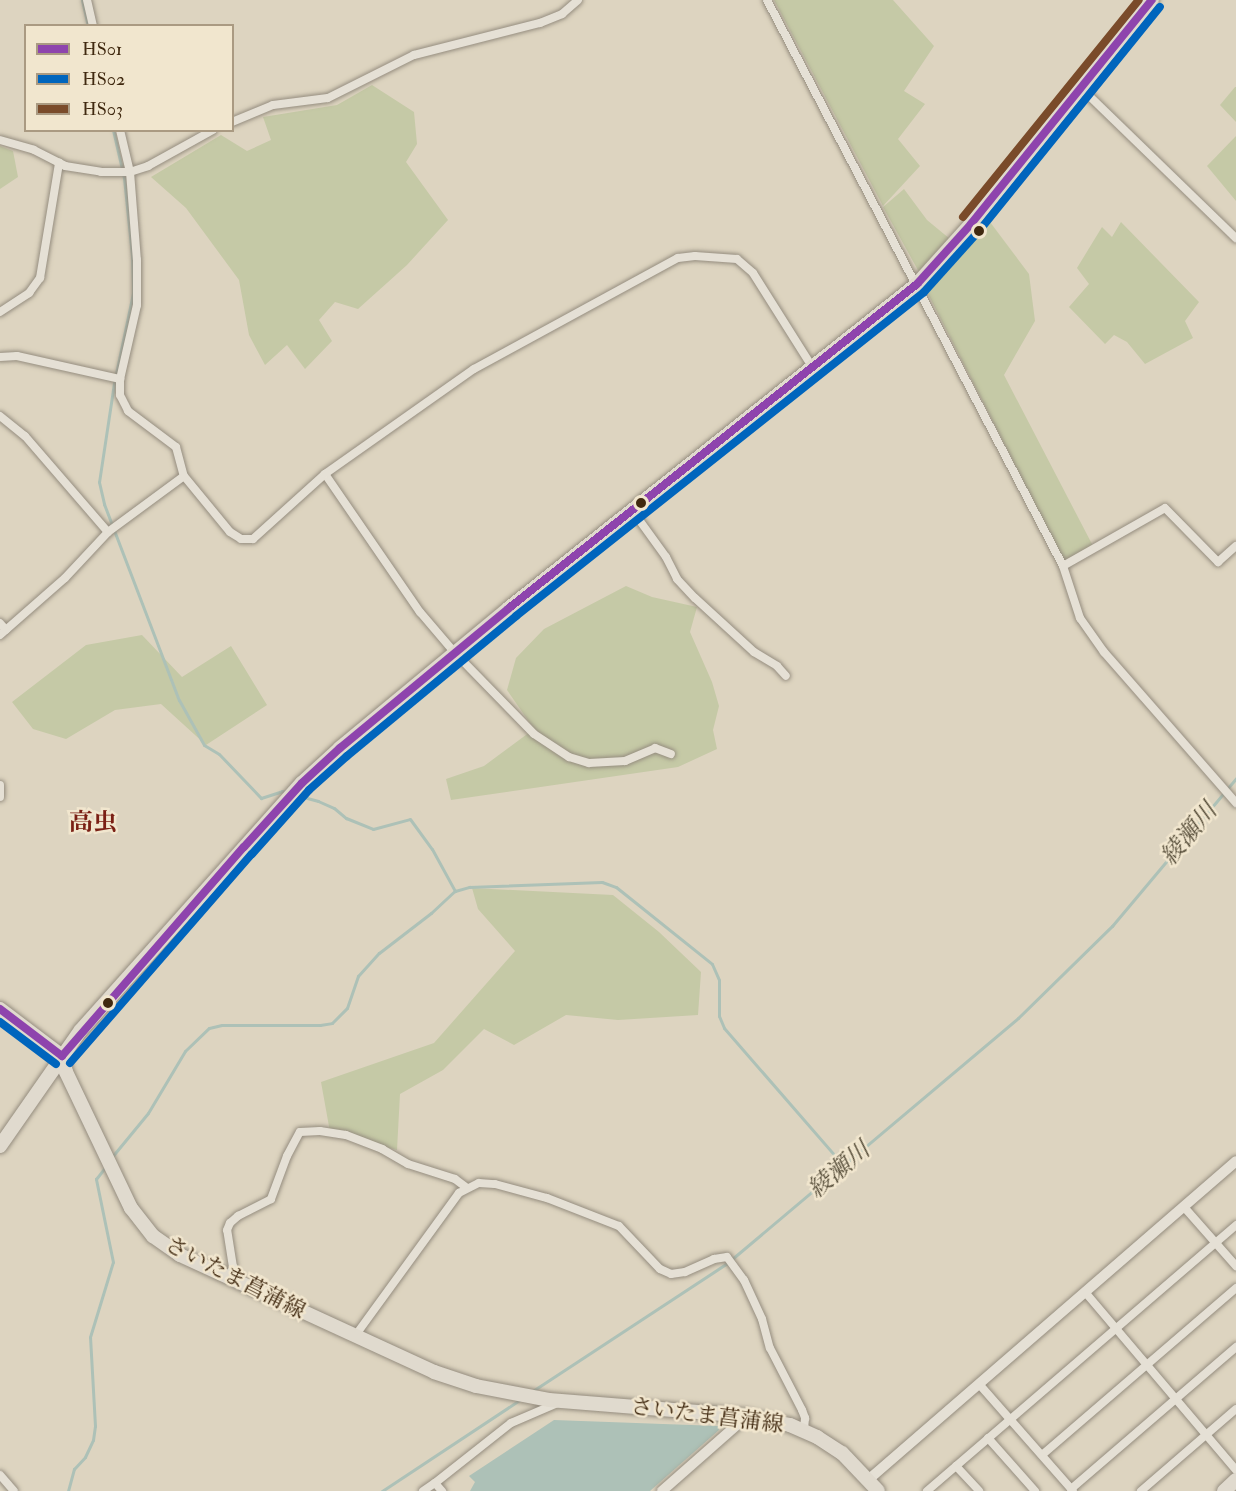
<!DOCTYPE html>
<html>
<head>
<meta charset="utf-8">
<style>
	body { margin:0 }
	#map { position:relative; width:1236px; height:1491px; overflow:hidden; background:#ddd4c0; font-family:"IM FELL Double Pica","Noto Serif JP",serif }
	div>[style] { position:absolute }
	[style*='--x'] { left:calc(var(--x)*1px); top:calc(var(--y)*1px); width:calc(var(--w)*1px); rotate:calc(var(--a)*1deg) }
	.green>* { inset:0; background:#c5c9a6 }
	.water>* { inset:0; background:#adc1b7 }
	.stream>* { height:3px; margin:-1.5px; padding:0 1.5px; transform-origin:1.5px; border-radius:1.5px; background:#adc1b7 }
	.roads { filter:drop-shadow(0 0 2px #958d7f) drop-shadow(0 0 2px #958d7f) }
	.minor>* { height:8px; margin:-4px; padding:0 4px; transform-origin:4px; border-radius:4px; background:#e5e0d5 }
	.tertiary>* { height:10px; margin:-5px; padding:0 5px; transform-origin:5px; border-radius:5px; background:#e5e0d5 }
	.primary>* { height:14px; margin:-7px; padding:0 7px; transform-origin:7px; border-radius:7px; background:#e0dace }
	.bus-1>* { height:8px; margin:-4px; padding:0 4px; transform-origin:4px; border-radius:4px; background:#8e44ad }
	.bus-2>* { height:8px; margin:-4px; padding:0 4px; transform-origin:4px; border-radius:4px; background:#0065bd }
	.bus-3>* { height:8px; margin:-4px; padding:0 4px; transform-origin:4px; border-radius:4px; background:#7a4b2a }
	.dots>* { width:16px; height:16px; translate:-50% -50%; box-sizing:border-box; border:3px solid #f1e6ce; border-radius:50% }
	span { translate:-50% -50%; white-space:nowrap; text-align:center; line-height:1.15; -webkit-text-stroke:5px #f1e6ce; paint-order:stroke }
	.street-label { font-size:22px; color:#402910 }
	.neighbourhood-label { font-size:24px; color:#7a1f14; font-weight:700 }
	.water-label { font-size:24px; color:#564d39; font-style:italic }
	.legend { position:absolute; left:24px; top:24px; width:210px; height:108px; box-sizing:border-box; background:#f1e6ce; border:2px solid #aa9a82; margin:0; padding:8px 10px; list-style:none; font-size:18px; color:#402910 }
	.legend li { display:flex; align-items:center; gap:12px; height:30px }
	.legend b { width:30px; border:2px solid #aa9a82 }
</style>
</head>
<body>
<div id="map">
	<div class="green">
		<div style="clip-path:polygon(774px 0,893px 0,934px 46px,904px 91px,925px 104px,898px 139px,920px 166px,883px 206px)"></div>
		<div style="clip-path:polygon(372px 85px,414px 112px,417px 144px,406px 162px,448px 220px,407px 265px,358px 309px,335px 302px,319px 320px,332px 341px,305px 369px,287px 345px,265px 365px,249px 335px,239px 280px,186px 208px,151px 177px,221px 135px,247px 151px,271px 140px,263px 117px,337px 105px)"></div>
		<div style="clip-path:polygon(1235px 87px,1236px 87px,1236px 122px,1220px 105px)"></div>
		<div style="clip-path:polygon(1236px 136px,1236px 201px,1207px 166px)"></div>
		<div style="clip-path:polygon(0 146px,13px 151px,18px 177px,0 189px)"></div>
		<div style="clip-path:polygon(904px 189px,927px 220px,950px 239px,919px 272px,883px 207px)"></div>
		<div style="clip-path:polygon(987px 218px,1029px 274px,1035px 321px,1004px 375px,1093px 546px,1064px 561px,924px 286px)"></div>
		<div style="clip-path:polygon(1121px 222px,1199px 302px,1185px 321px,1193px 338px,1145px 364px,1127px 342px,1114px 335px,1105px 344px,1069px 307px,1089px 284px,1077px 268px,1102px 227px,1112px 237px)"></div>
		<div style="clip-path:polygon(626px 586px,652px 597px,697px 607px,690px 632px,712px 682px,719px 706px,713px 730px,717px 749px,678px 767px,451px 800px,446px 779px,484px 766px,534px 729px,507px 690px,516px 658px,544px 629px)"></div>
		<div style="clip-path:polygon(142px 635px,182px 677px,231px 646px,267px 705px,206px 745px,161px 704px,115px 710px,66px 739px,33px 729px,12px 702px,86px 645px)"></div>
		<div style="clip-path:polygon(472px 888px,613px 895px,659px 932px,701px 972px,698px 1015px,618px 1020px,566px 1015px,514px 1045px,484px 1029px,443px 1070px,400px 1094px,397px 1150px,330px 1132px,321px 1082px,434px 1043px,515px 951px,478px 909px)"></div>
	</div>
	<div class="water">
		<div style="clip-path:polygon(554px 1420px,718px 1426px,719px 1430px,650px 1491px,470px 1491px,475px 1482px,469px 1476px)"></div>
	</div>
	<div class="stream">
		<div style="--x:82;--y:0;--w:27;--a:77"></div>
		<div style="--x:113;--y:130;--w:49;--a:77.1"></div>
		<div style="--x:124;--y:178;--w:78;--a:84.1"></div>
		<div style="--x:132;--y:256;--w:37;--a:88"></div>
		<div style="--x:133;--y:293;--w:92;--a:101.9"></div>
		<div style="--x:114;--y:383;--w:100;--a:98.6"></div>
		<div style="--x:99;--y:482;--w:23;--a:77"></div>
		<div style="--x:104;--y:504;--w:210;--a:69.1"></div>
		<div style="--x:179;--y:700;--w:51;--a:60.9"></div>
		<div style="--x:204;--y:745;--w:17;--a:31"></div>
		<div style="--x:219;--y:754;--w:61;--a:46.3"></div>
		<div style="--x:261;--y:798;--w:22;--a:-18"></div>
		<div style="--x:282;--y:791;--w:5;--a:11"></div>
		<div style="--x:296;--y:795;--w:23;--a:15"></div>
		<div style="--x:318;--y:801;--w:17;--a:24"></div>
		<div style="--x:334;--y:808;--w:16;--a:40"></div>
		<div style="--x:346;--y:818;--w:29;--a:22"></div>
		<div style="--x:373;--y:829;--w:38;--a:-15"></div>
		<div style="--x:410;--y:819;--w:37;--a:54"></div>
		<div style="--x:432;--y:849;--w:48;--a:61.3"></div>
		<div style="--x:111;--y:1158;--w:58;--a:-50.6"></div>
		<div style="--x:148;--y:1113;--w:72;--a:-59.2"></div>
		<div style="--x:185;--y:1051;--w:33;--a:-44"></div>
		<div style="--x:209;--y:1028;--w:13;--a:-13"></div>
		<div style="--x:222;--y:1025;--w:98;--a:0"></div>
		<div style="--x:320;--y:1025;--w:12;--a:-9"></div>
		<div style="--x:332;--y:1023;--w:21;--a:-45"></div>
		<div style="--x:347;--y:1008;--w:34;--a:-71"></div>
		<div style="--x:358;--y:976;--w:31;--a:-48"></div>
		<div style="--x:379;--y:953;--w:66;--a:-37.6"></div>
		<div style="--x:431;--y:913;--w:33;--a:-43"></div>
		<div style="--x:455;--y:891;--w:15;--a:-16"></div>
		<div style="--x:469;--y:887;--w:133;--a:-2.2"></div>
		<div style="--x:602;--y:882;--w:15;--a:20"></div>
		<div style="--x:616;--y:887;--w:123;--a:38.7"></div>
		<div style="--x:712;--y:964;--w:17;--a:66"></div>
		<div style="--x:719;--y:980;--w:36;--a:90"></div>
		<div style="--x:719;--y:1016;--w:13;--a:67"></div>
		<div style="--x:724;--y:1028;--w:183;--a:49"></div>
		<div style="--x:531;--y:1392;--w:233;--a:-33.3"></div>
		<div style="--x:726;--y:1264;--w:382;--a:-40.1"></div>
		<div style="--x:1018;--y:1018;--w:132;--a:-44.4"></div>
		<div style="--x:1112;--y:926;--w:193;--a:-50"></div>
		<div style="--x:68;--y:1491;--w:23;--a:-75"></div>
		<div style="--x:74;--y:1469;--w:16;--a:-47"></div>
		<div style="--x:85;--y:1457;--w:19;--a:-65"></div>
		<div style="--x:93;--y:1440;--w:14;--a:-82"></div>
		<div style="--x:95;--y:1426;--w:89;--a:-93.2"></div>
		<div style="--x:90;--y:1337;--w:78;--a:-73"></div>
		<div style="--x:113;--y:1262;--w:85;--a:-101.6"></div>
		<div style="--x:96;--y:1179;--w:16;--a:-52"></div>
		<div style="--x:382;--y:1491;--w:167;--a:-33.5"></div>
	</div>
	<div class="roads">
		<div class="minor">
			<div style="--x:87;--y:0;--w:27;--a:77"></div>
			<div style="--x:767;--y:0;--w:639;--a:62.39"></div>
			<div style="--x:1063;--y:566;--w:55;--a:71.9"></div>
			<div style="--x:1080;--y:618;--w:42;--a:54.8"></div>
			<div style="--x:1104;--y:652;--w:201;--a:48.8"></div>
			<div style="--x:1081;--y:88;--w:216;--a:44.1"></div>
			<div style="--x:232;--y:122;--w:44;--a:-22.5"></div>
			<div style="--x:273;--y:105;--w:55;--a:-7.3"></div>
			<div style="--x:328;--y:98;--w:96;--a:-26.6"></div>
			<div style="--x:414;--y:55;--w:130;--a:-14.3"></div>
			<div style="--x:540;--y:23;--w:24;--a:-22"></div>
			<div style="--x:562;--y:14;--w:21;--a:-41"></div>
			<div style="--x:120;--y:130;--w:43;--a:76.6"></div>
			<div style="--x:130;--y:172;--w:88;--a:85.5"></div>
			<div style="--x:137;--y:260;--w:45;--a:90"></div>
			<div style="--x:137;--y:305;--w:76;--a:102.9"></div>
			<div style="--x:120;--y:379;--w:16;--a:90"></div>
			<div style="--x:120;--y:395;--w:18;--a:63"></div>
			<div style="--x:128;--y:411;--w:60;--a:36.9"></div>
			<div style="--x:176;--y:447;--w:30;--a:75"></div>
			<div style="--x:0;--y:140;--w:35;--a:16"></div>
			<div style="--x:34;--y:150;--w:35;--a:27"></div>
			<div style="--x:65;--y:166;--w:36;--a:9"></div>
			<div style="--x:101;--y:172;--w:29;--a:0"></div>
			<div style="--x:130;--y:172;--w:19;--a:-18"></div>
			<div style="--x:148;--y:166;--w:74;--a:-29"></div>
			<div style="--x:0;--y:312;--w:35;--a:-33"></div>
			<div style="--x:29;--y:293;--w:19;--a:-54"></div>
			<div style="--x:40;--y:278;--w:117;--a:-80.6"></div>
			<div style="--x:0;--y:357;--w:17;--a:-3"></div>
			<div style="--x:17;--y:356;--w:106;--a:12.6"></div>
			<div style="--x:0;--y:416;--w:32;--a:39"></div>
			<div style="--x:25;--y:436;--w:127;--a:49.2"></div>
			<div style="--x:325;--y:474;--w:168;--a:55.5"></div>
			<div style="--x:420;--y:612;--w:54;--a:49.5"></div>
			<div style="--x:455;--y:653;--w:113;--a:45.7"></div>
			<div style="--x:534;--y:734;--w:42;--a:33.3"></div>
			<div style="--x:569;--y:757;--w:21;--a:17"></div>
			<div style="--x:589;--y:763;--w:36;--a:-3"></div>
			<div style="--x:625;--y:761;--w:33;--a:-23"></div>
			<div style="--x:655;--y:748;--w:17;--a:21"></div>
			<div style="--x:632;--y:510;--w:58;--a:54.1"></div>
			<div style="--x:666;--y:557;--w:25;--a:63"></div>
			<div style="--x:677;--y:579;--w:26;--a:47"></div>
			<div style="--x:695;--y:598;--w:80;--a:42.5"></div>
			<div style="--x:754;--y:652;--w:27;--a:31"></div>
			<div style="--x:777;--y:666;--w:13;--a:48"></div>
			<div style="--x:1063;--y:566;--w:117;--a:-29.6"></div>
			<div style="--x:1165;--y:508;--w:76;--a:45.5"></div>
			<div style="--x:1218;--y:562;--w:24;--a:-42"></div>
			<div style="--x:0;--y:623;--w:9;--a:49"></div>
			<div style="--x:0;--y:635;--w:86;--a:-41.2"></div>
			<div style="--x:65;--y:578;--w:63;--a:-46.9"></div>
			<div style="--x:108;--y:532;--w:94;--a:-36.4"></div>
			<div style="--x:184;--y:476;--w:72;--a:50.6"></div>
			<div style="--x:230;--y:532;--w:13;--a:32"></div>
			<div style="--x:241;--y:539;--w:12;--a:0"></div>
			<div style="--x:253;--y:539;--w:97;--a:-42.1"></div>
			<div style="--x:325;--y:474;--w:182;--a:-35.2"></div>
			<div style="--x:474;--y:369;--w:232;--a:-28.6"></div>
			<div style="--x:678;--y:258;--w:17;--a:-7"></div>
			<div style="--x:695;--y:256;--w:42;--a:4.1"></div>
			<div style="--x:737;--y:259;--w:21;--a:41"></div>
			<div style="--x:753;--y:273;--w:109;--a:57.8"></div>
			<div style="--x:0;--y:785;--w:12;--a:90"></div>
			<div style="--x:1184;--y:1207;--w:79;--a:48.6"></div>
			<div style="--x:229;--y:1279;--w:13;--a:-72"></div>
			<div style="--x:233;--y:1267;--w:37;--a:-99"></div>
			<div style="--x:227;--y:1230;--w:8;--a:-67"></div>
			<div style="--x:230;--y:1223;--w:11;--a:-41"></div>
			<div style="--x:238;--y:1216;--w:37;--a:-27"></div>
			<div style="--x:271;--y:1199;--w:46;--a:-69.6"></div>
			<div style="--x:287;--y:1156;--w:27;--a:-62"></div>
			<div style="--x:300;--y:1132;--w:20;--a:-3"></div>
			<div style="--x:320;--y:1131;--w:26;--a:9"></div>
			<div style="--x:346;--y:1135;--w:39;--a:21"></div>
			<div style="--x:382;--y:1149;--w:30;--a:30"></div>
			<div style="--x:408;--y:1164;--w:49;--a:17.7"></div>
			<div style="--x:455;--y:1179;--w:15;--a:37"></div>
			<div style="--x:1085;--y:1292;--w:233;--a:49.7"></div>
			<div style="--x:355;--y:1336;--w:177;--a:-54"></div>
			<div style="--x:459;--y:1193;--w:22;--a:-27"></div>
			<div style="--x:479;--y:1183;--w:16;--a:4"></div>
			<div style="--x:495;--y:1184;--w:54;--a:15.1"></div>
			<div style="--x:547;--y:1198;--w:77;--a:21.3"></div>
			<div style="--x:619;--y:1226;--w:59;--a:46.4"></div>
			<div style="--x:660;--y:1269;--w:12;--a:24"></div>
			<div style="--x:671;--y:1274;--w:14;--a:-8"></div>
			<div style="--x:685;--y:1272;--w:32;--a:-24"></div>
			<div style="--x:714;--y:1259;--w:13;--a:-9"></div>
			<div style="--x:727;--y:1257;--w:29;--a:54"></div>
			<div style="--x:744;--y:1280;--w:43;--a:65.2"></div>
			<div style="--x:762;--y:1319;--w:30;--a:75"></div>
			<div style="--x:770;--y:1348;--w:70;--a:62.7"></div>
			<div style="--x:802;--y:1410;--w:9;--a:69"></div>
			<div style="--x:805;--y:1418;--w:12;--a:95"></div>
			<div style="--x:979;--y:1384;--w:142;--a:48.7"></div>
			<div style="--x:988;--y:1438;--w:71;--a:48.4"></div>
			<div style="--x:1042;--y:1455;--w:256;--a:-40.7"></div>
			<div style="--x:956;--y:1466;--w:34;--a:47"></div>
			<div style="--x:0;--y:1475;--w:21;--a:49"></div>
			<div style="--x:435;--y:1483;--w:97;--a:-38.3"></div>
			<div style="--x:511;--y:1423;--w:53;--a:-23.2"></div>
			<div style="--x:1071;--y:1489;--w:218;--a:-40.7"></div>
			<div style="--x:423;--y:1491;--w:14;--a:-34"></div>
			<div style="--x:435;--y:1483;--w:11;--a:49"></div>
			<div style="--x:927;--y:1491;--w:408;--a:-40.7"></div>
			<div style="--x:1141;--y:1491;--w:125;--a:-40.8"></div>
		</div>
		<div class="tertiary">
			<div style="--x:868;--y:1480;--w:487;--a:-40.9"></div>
			<div style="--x:662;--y:1491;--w:113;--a:-41.4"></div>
		</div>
		<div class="primary">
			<div style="--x:0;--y:1009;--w:78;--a:37.2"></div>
			<div style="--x:62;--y:1056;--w:16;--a:76"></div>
			<div style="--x:66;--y:1072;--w:151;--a:64.5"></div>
			<div style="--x:131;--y:1208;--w:36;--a:52"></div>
			<div style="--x:153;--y:1236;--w:33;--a:35"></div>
			<div style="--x:180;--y:1255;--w:280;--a:24.7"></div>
			<div style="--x:434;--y:1372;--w:44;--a:18.4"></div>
			<div style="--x:476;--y:1386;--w:74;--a:10.9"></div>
			<div style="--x:549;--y:1400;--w:199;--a:4.6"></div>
			<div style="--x:747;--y:1416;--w:44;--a:11.8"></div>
			<div style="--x:790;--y:1425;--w:30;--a:24"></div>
			<div style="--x:817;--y:1437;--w:30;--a:33"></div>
			<div style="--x:842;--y:1453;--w:52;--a:46.5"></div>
			<div style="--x:0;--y:1146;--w:141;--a:-55.1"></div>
			<div style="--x:81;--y:1030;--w:331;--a:-48.2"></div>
			<div style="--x:302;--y:783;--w:52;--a:-42.6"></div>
			<div style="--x:340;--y:748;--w:219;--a:-39.6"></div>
			<div style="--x:509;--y:608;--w:521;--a:-38.45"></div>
			<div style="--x:917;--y:284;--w:81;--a:-48"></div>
			<div style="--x:971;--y:224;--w:288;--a:-51.1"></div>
			<div style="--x:1224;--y:1491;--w:16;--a:-43"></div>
		</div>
	</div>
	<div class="bus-1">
		<div style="--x:0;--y:1009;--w:78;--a:37.2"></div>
		<div style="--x:62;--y:1056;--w:277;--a:-49"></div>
		<div style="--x:244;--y:847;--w:86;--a:-47.8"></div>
		<div style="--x:302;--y:783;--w:52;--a:-42.6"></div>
		<div style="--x:340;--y:748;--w:219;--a:-39.6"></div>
		<div style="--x:509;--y:608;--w:521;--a:-38.45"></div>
		<div style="--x:917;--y:284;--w:81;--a:-48"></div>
		<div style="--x:971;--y:224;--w:288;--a:-51.1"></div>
	</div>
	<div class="bus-2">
		<div style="--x:0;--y:1022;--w:70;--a:36.9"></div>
		<div style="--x:70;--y:1063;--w:277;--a:-49"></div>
		<div style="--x:252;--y:854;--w:86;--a:-48.3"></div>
		<div style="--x:309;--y:790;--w:51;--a:-41.8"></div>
		<div style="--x:347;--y:756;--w:219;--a:-39.6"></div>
		<div style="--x:516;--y:616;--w:521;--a:-38.45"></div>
		<div style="--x:924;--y:292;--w:82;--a:-48"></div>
		<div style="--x:979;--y:231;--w:288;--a:-51.1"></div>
	</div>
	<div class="bus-3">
		<div style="--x:963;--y:217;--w:279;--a:-51"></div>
	</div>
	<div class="dots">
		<div style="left:979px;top:231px;background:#402910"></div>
		<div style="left:641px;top:503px;background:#402910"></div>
		<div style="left:108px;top:1003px;background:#402910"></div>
	</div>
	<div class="street-label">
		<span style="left:235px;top:1278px;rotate:27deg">さいたま菖蒲線</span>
		<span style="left:707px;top:1416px;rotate:7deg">さいたま菖蒲線</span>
	</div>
	<div class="neighbourhood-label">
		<span style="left:93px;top:823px">高虫</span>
	</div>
	<div class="water-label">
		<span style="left:1189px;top:834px;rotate:-50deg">綾瀬川</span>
		<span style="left:839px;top:1170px;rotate:-40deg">綾瀬川</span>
	</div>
	<ul class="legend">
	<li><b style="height:8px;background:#8e44ad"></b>HS01</li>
	<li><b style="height:8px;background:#0065bd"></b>HS02</li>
	<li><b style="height:8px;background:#7a4b2a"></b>HS03</li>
	</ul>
</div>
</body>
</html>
